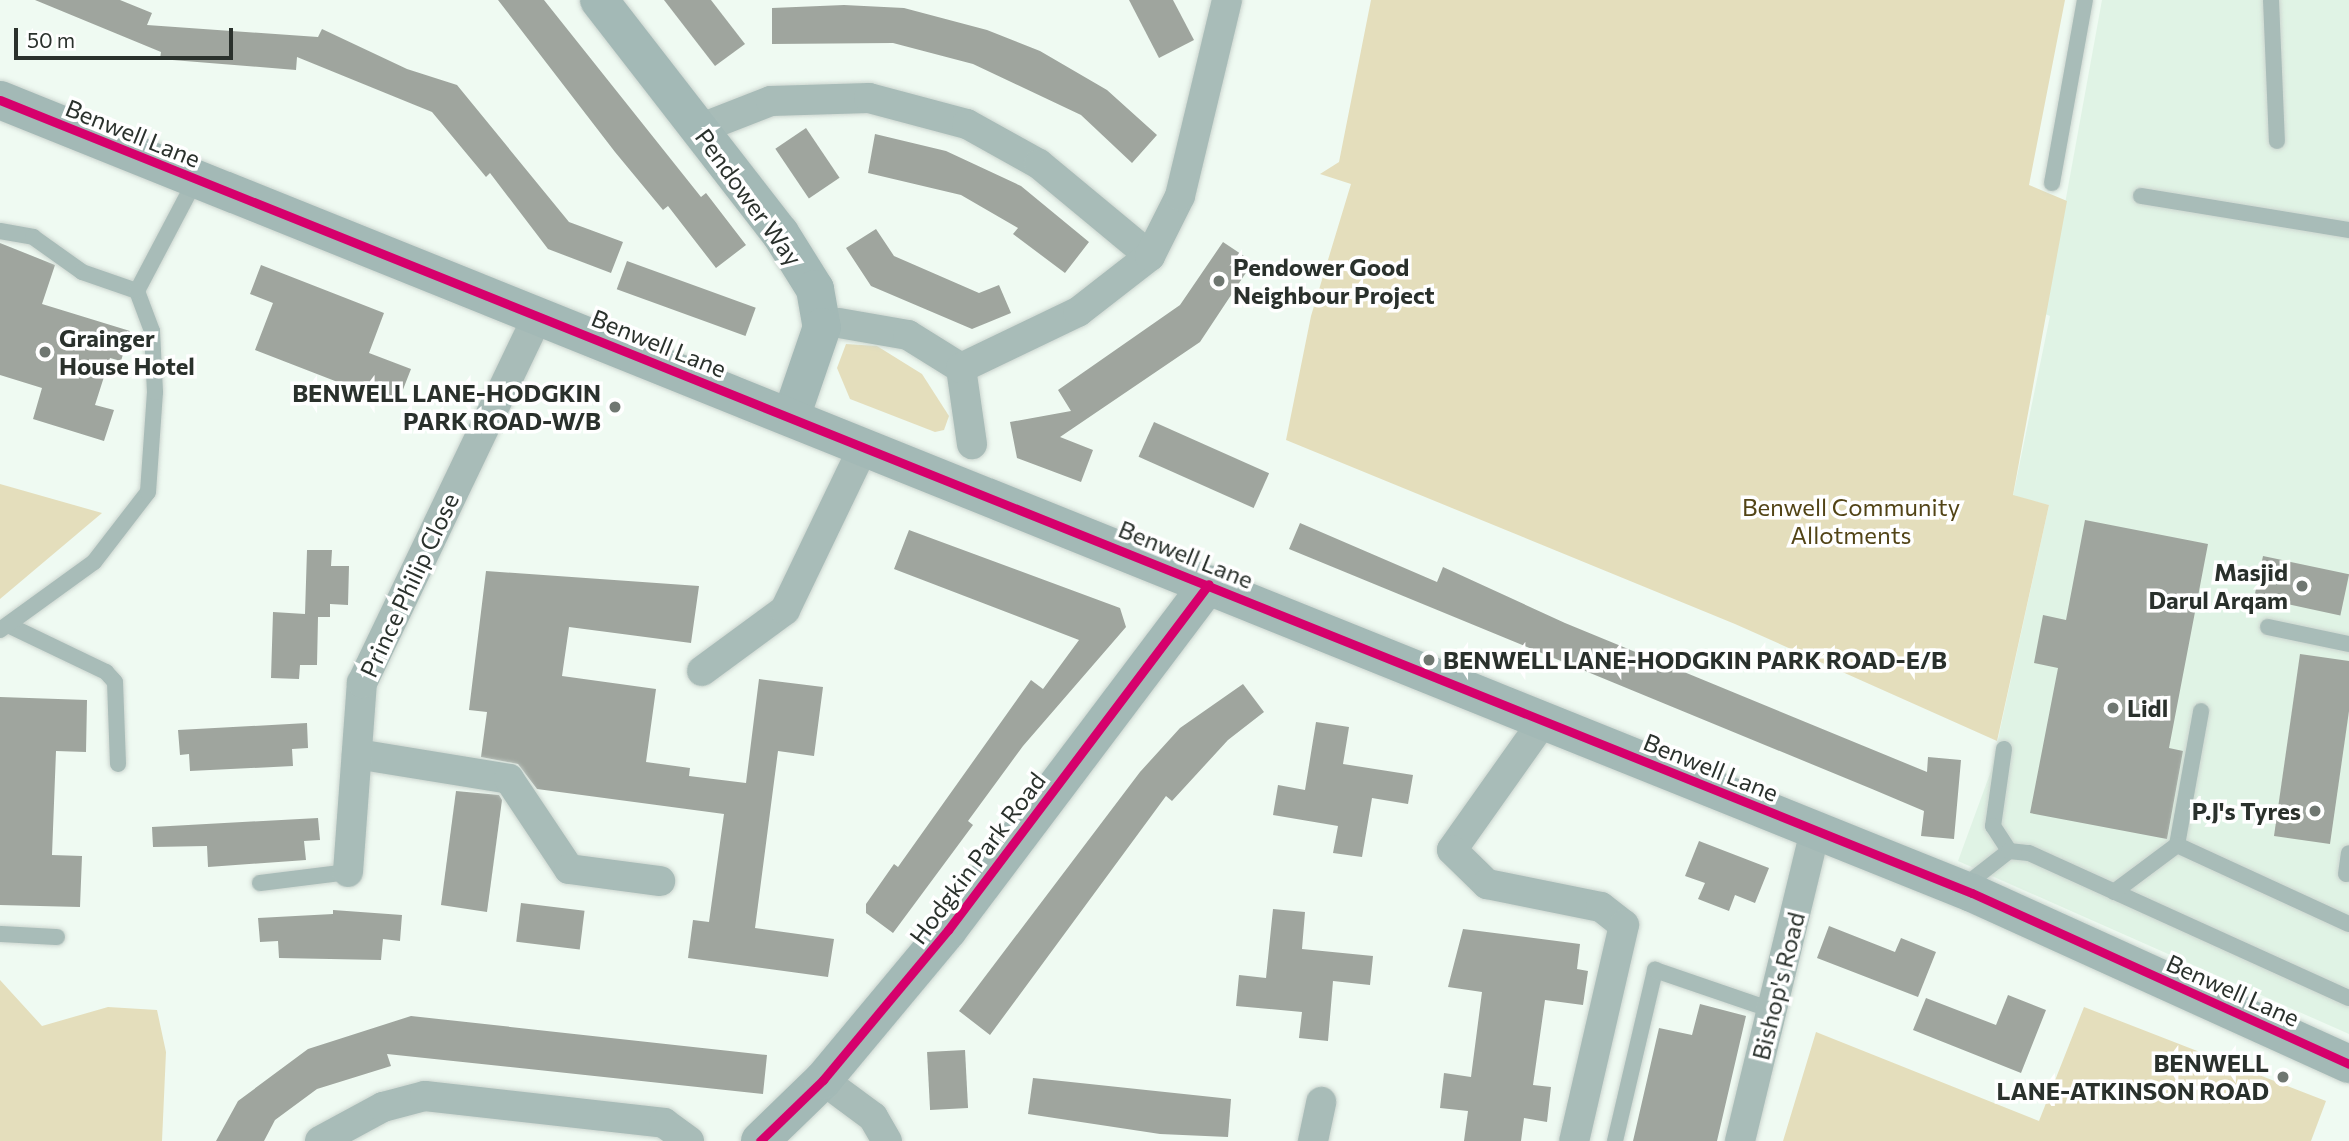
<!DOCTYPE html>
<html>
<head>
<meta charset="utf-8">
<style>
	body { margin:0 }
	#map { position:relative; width:2349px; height:1141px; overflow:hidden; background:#effaf2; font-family:Commissioner,sans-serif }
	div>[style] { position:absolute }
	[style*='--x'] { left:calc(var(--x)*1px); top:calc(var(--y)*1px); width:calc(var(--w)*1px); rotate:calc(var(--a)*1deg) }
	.built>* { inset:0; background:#e0f3e5 }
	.green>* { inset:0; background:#e4debc }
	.building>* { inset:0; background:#9fa59e; transform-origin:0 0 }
	.roads { filter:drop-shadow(0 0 2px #ccd5cf) drop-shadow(0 0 2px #ccd5cf) }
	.lane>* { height:16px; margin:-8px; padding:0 8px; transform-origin:8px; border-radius:8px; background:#a8bcb8 }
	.street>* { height:30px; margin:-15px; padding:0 15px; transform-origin:15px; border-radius:15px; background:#a8bcb8 }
	.secondary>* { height:38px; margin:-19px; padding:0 19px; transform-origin:19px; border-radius:19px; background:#a3b9b6 }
	.cycleway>* { height:9px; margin:-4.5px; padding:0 4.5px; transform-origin:4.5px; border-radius:4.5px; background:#d6006c }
	.dots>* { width:19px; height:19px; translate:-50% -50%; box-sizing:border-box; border:4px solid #fff; border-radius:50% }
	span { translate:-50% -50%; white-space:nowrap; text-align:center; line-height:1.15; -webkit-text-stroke:7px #fff; paint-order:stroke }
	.street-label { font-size:24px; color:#2a312c }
	.poi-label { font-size:24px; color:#2a312c; font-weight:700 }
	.left { translate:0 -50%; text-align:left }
	.right { translate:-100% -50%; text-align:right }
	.park-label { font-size:24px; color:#524416 }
	.scale { position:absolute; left:14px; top:28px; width:219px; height:32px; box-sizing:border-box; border:4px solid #2a312c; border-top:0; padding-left:9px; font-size:21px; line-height:24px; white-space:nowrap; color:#2a312c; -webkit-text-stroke:5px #fff; paint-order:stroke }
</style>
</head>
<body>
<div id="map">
	<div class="built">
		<div style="clip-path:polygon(2102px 0,2349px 0,2349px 1034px,1958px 861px,1991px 771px,2049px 505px,2013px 496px,2050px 316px,2045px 314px)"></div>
	</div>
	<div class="green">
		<div style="clip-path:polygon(1371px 0,2065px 0,2029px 185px,2067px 201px,2013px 495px,2049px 505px,1997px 741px,1735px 624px,1286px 440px,1311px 316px,1351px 184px,1320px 174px,1339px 162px)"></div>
		<div style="clip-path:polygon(846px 344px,877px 346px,922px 374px,949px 416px,944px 430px,935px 432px,850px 399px,837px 368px)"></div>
		<div style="clip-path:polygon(0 484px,102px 513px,0 599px)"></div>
		<div style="clip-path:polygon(0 980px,42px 1026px,108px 1007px,157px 1010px,166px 1052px,162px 1141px,0 1141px)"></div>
		<div style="clip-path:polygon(2084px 1007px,2326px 1101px,2311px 1141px,1783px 1141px,1816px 1032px,2039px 1121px)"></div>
	</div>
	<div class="building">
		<div style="clip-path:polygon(35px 0,120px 0,152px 13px,147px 25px,318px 37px,322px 29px,407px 69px,457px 85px,569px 222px,623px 242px,611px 273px,548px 249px,490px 173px,486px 177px,432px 112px,297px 57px,296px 70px,160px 59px,161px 52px)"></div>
		<div style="clip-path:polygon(498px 0,544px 0,701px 197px,706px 193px,746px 245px,716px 268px,668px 206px,663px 210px,615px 152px)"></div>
		<div style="clip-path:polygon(664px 0,711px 0,745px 44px,715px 66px)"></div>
		<div style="clip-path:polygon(1129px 0,1173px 0,1194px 40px,1159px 58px)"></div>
		<div style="clip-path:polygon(844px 5px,904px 8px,987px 30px,1040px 51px,1107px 90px,1157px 135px,1132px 163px,1081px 115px,973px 64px,893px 43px,772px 44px,772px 8px)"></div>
		<div style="left:806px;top:128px;width:60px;height:37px;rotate:56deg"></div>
		<div style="clip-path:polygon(875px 134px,946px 151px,1021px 186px,1089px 242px,1065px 273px,1013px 234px,1018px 228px,961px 195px,868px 173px)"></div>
		<div style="clip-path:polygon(876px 229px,894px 256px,979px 293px,999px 285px,1011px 313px,972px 329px,871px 286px,846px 248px)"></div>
		<div style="clip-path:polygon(1223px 242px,1253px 262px,1200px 342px,1060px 437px,1093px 450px,1081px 482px,1017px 458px,1010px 422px,1071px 411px,1058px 390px,1180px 305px)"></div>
		<div style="clip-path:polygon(0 243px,55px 265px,42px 304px,130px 331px,121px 361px,110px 358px,95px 405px,114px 410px,104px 441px,33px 419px,42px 388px,0 375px)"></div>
		<div style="left:627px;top:261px;width:137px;height:30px;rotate:20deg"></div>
		<div style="clip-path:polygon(261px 265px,384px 313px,369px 353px,411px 369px,397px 405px,255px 350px,273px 303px,250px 294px)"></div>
		<div style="left:1154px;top:422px;width:126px;height:38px;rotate:24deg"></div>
		<div style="clip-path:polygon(2085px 520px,2208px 544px,2169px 748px,2183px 751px,2167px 839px,2030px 813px,2058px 668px,2034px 663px,2043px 615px,2066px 620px)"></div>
		<div style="clip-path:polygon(1300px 523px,1437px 582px,1443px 567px,1565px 623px,1927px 772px,1928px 757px,1961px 760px,1954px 839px,1921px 836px,1924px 811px,1872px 789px,1289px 549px)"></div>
		<div style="clip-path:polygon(909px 530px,1120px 608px,1126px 627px,1023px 746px,968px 821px,973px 825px,893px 933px,866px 913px,866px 904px,894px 864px,898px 867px,1031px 680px,1043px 689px,1079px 640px,894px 569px)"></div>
		<div style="clip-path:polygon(307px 550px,332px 550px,331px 566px,349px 566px,348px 605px,330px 604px,330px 617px,318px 617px,317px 665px,300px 665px,299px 679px,271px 678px,273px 612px,305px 614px)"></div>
		<div style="left:2263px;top:556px;width:88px;height:42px;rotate:12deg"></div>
		<div style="clip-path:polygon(486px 571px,699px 586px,691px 643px,569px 627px,562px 676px,656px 689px,646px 762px,690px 768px,689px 776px,746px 783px,759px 679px,823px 687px,814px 756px,778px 751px,755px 928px,834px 939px,828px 977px,688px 958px,693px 920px,709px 922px,724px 814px,537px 789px,518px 764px,481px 757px,487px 712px,469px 710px)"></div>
		<div style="clip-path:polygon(2300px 654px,2349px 661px,2349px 711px,2330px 844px,2274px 836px)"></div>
		<div style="clip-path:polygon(1243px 684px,1264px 712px,1228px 740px,1172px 801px,1166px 796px,990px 1035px,959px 1011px,1140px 772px,1180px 728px)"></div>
		<div style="clip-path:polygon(0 697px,87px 700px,86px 752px,56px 751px,52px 855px,82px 856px,80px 907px,0 905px)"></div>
		<div style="clip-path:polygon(1316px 722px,1349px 727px,1343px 764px,1413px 775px,1408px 804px,1372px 798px,1362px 857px,1333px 853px,1338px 826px,1273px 815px,1278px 785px,1305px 790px)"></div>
		<div style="clip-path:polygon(307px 723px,308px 748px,292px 749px,293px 766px,190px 771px,189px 754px,180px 755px,178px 730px)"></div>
		<div style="clip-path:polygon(456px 791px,499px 795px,502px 800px,487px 912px,441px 905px)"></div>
		<div style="clip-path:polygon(318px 818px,320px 840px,304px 841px,306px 860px,208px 867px,207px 846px,153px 847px,152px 827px)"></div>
		<div style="clip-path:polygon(1699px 841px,1769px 868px,1755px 903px,1735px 895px,1729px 911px,1698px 899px,1705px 883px,1685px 876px)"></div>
		<div style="left:521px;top:903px;width:64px;height:39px;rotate:7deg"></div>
		<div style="clip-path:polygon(1273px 909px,1305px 912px,1302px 949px,1373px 956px,1370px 985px,1333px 981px,1328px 1041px,1299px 1038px,1302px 1012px,1236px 1006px,1239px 975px,1266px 978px)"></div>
		<div style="clip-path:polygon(333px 910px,402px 915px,400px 941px,383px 939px,381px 960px,279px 958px,278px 941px,260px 942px,258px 918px,333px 914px)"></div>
		<div style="clip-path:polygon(1829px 926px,1895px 952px,1901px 938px,1936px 952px,1918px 997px,1817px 958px)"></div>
		<div style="clip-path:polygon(1463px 929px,1580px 944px,1577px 969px,1588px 971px,1583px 1005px,1545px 1000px,1533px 1085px,1551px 1087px,1547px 1122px,1524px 1118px,1521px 1141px,1464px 1141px,1468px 1111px,1440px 1108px,1444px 1073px,1471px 1077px,1482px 992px,1448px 987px)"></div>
		<div style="clip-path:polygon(2008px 995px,2046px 1010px,2021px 1073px,1913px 1030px,1926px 998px,1996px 1025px)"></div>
		<div style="clip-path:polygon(1700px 1004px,1746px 1016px,1717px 1141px,1633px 1141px,1659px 1028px,1692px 1035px)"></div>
		<div style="clip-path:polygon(411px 1016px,767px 1055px,763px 1094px,387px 1054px,391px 1066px,317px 1089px,275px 1120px,264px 1141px,216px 1141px,238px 1101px,308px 1049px)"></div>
		<div style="left:965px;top:1050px;width:58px;height:38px;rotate:87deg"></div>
		<div style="clip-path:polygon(1033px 1078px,1231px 1099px,1228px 1137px,1160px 1134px,1028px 1114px)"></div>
	</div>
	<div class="roads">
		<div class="lane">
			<div style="--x:2271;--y:0;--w:141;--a:87.6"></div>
			<div style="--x:2052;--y:183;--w:186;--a:-79.8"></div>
			<div style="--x:2141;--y:196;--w:211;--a:9.3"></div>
			<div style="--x:0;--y:231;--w:34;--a:10"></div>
			<div style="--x:33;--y:237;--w:60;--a:35.5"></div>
			<div style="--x:82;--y:272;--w:58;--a:19.1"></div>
			<div style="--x:8;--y:625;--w:109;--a:25.6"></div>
			<div style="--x:106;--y:672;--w:13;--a:48"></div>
			<div style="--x:115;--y:682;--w:82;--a:87.9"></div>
			<div style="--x:2268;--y:627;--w:83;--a:11.9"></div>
			<div style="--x:0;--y:630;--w:116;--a:-35.9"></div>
			<div style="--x:94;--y:562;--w:88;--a:-52.4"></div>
			<div style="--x:148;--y:492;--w:100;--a:-86"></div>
			<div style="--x:155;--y:392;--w:61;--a:-92.8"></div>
			<div style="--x:152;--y:331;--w:43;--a:-110.6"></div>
			<div style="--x:137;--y:291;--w:127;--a:-62.2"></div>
			<div style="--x:2004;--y:749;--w:78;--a:98.1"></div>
			<div style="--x:1993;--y:826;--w:30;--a:57"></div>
			<div style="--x:2177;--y:845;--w:136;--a:-79.8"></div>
			<div style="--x:2346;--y:874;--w:21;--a:-82"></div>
			<div style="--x:260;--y:883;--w:89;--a:-7.1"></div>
			<div style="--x:1963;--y:887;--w:58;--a:-38"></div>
			<div style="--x:2009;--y:851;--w:20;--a:6"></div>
			<div style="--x:2029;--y:853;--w:351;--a:24.4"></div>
			<div style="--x:2114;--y:892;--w:79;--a:-36.7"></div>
			<div style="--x:2177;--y:845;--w:189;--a:24.7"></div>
			<div style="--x:0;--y:934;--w:57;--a:3"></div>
			<div style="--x:1615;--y:1141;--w:176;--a:-76.8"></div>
			<div style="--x:1655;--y:970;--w:124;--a:18.9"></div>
		</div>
		<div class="street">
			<div style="--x:699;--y:129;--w:77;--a:-21.3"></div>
			<div style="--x:771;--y:101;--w:98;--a:-1.8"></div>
			<div style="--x:869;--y:98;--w:101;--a:14.9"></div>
			<div style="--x:967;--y:124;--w:82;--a:29.1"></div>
			<div style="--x:1039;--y:164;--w:144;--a:39.7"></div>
			<div style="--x:839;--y:323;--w:70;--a:9.9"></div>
			<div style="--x:908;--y:335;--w:62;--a:31.9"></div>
			<div style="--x:961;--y:368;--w:77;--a:81.8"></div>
			<div style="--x:961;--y:368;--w:130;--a:-25.6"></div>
			<div style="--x:1078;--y:312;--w:91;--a:-37.9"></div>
			<div style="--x:1150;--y:256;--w:67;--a:-63.4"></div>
			<div style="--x:1180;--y:196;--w:202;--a:-76.5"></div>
			<div style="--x:702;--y:671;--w:103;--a:-36.3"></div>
			<div style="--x:785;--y:610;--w:182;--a:-64.3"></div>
			<div style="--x:1544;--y:720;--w:159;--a:125.3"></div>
			<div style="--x:1452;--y:850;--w:49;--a:44.2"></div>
			<div style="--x:1487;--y:884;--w:116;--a:11.4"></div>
			<div style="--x:1601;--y:907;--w:29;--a:38"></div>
			<div style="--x:1624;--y:925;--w:222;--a:103"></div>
			<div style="--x:357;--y:754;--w:154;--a:9.3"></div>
			<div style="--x:509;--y:779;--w:108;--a:56.3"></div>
			<div style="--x:569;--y:869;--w:92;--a:7.5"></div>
			<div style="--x:348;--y:872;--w:190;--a:-85.8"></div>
			<div style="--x:362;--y:683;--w:408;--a:-64.4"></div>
			<div style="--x:823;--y:1080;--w:62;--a:36.5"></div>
			<div style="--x:873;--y:1117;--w:28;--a:60"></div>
			<div style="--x:320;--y:1141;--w:72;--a:-28.4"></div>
			<div style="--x:383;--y:1107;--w:43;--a:-14.7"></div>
			<div style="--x:425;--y:1096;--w:241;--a:6.4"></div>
			<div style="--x:664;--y:1123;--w:31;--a:36"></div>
			<div style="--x:1313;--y:1141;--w:40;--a:-78"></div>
			<div style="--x:1740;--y:1141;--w:319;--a:-76.4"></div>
		</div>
		<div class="secondary">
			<div style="--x:599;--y:0;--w:295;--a:52.2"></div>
			<div style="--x:780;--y:233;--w:66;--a:58"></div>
			<div style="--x:815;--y:289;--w:39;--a:80"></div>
			<div style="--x:822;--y:327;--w:95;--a:109"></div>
			<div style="--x:0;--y:100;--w:2125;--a:21.91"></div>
			<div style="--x:1972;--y:893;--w:414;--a:24.4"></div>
			<div style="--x:760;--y:1141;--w:88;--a:-44.1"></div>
			<div style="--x:823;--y:1080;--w:195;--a:-50.2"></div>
			<div style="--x:948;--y:930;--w:433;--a:-53"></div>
		</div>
	</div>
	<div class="cycleway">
		<div style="--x:0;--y:100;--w:2125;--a:21.91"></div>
		<div style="--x:1972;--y:893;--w:414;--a:24.4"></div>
		<div style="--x:760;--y:1141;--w:88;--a:-44.1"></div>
		<div style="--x:823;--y:1080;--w:195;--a:-50.2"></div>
		<div style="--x:948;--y:930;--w:433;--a:-53"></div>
	</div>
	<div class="dots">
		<div style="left:1219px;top:281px;background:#6f7771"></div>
		<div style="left:45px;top:352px;background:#6f7771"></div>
		<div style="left:615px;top:407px;background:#6f7771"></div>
		<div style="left:2302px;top:586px;background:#6f7771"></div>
		<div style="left:1429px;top:660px;background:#6f7771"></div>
		<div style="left:2113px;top:708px;background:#6f7771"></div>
		<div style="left:2315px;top:811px;background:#6f7771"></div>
		<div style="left:2283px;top:1077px;background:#6f7771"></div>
	</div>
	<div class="street-label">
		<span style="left:133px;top:133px;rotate:22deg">Benwell Lane</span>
		<span style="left:749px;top:197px;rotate:54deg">Pendower Way</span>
		<span style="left:659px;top:343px;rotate:22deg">Benwell Lane</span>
		<span style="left:1186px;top:554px;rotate:22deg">Benwell Lane</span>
		<span style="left:409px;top:585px;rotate:-65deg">Prince Philip Close</span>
		<span style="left:1711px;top:767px;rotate:22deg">Benwell Lane</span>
		<span style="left:977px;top:858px;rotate:-53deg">Hodgkin Park Road</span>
		<span style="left:1778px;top:986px;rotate:-76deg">Bishop's Road</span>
		<span style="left:2233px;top:990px;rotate:24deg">Benwell Lane</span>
	</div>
	<div class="poi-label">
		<span class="left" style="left:1233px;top:281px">Pendower Good<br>Neighbour Project</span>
		<span class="left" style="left:59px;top:352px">Grainger<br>House Hotel</span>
		<span class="right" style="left:601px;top:407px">BENWELL LANE-HODGKIN<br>PARK ROAD-W/B</span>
		<span class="right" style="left:2288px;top:586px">Masjid<br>Darul Arqam</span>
		<span class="left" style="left:1443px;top:660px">BENWELL LANE-HODGKIN PARK ROAD-E/B</span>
		<span class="left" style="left:2127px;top:708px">Lidl</span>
		<span class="right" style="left:2301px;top:811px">P.J's Tyres</span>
		<span class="right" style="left:2269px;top:1077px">BENWELL<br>LANE-ATKINSON ROAD</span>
	</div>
	<div class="park-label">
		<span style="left:1851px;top:521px">Benwell Community<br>Allotments</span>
	</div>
	<div class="scale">50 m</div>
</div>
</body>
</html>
